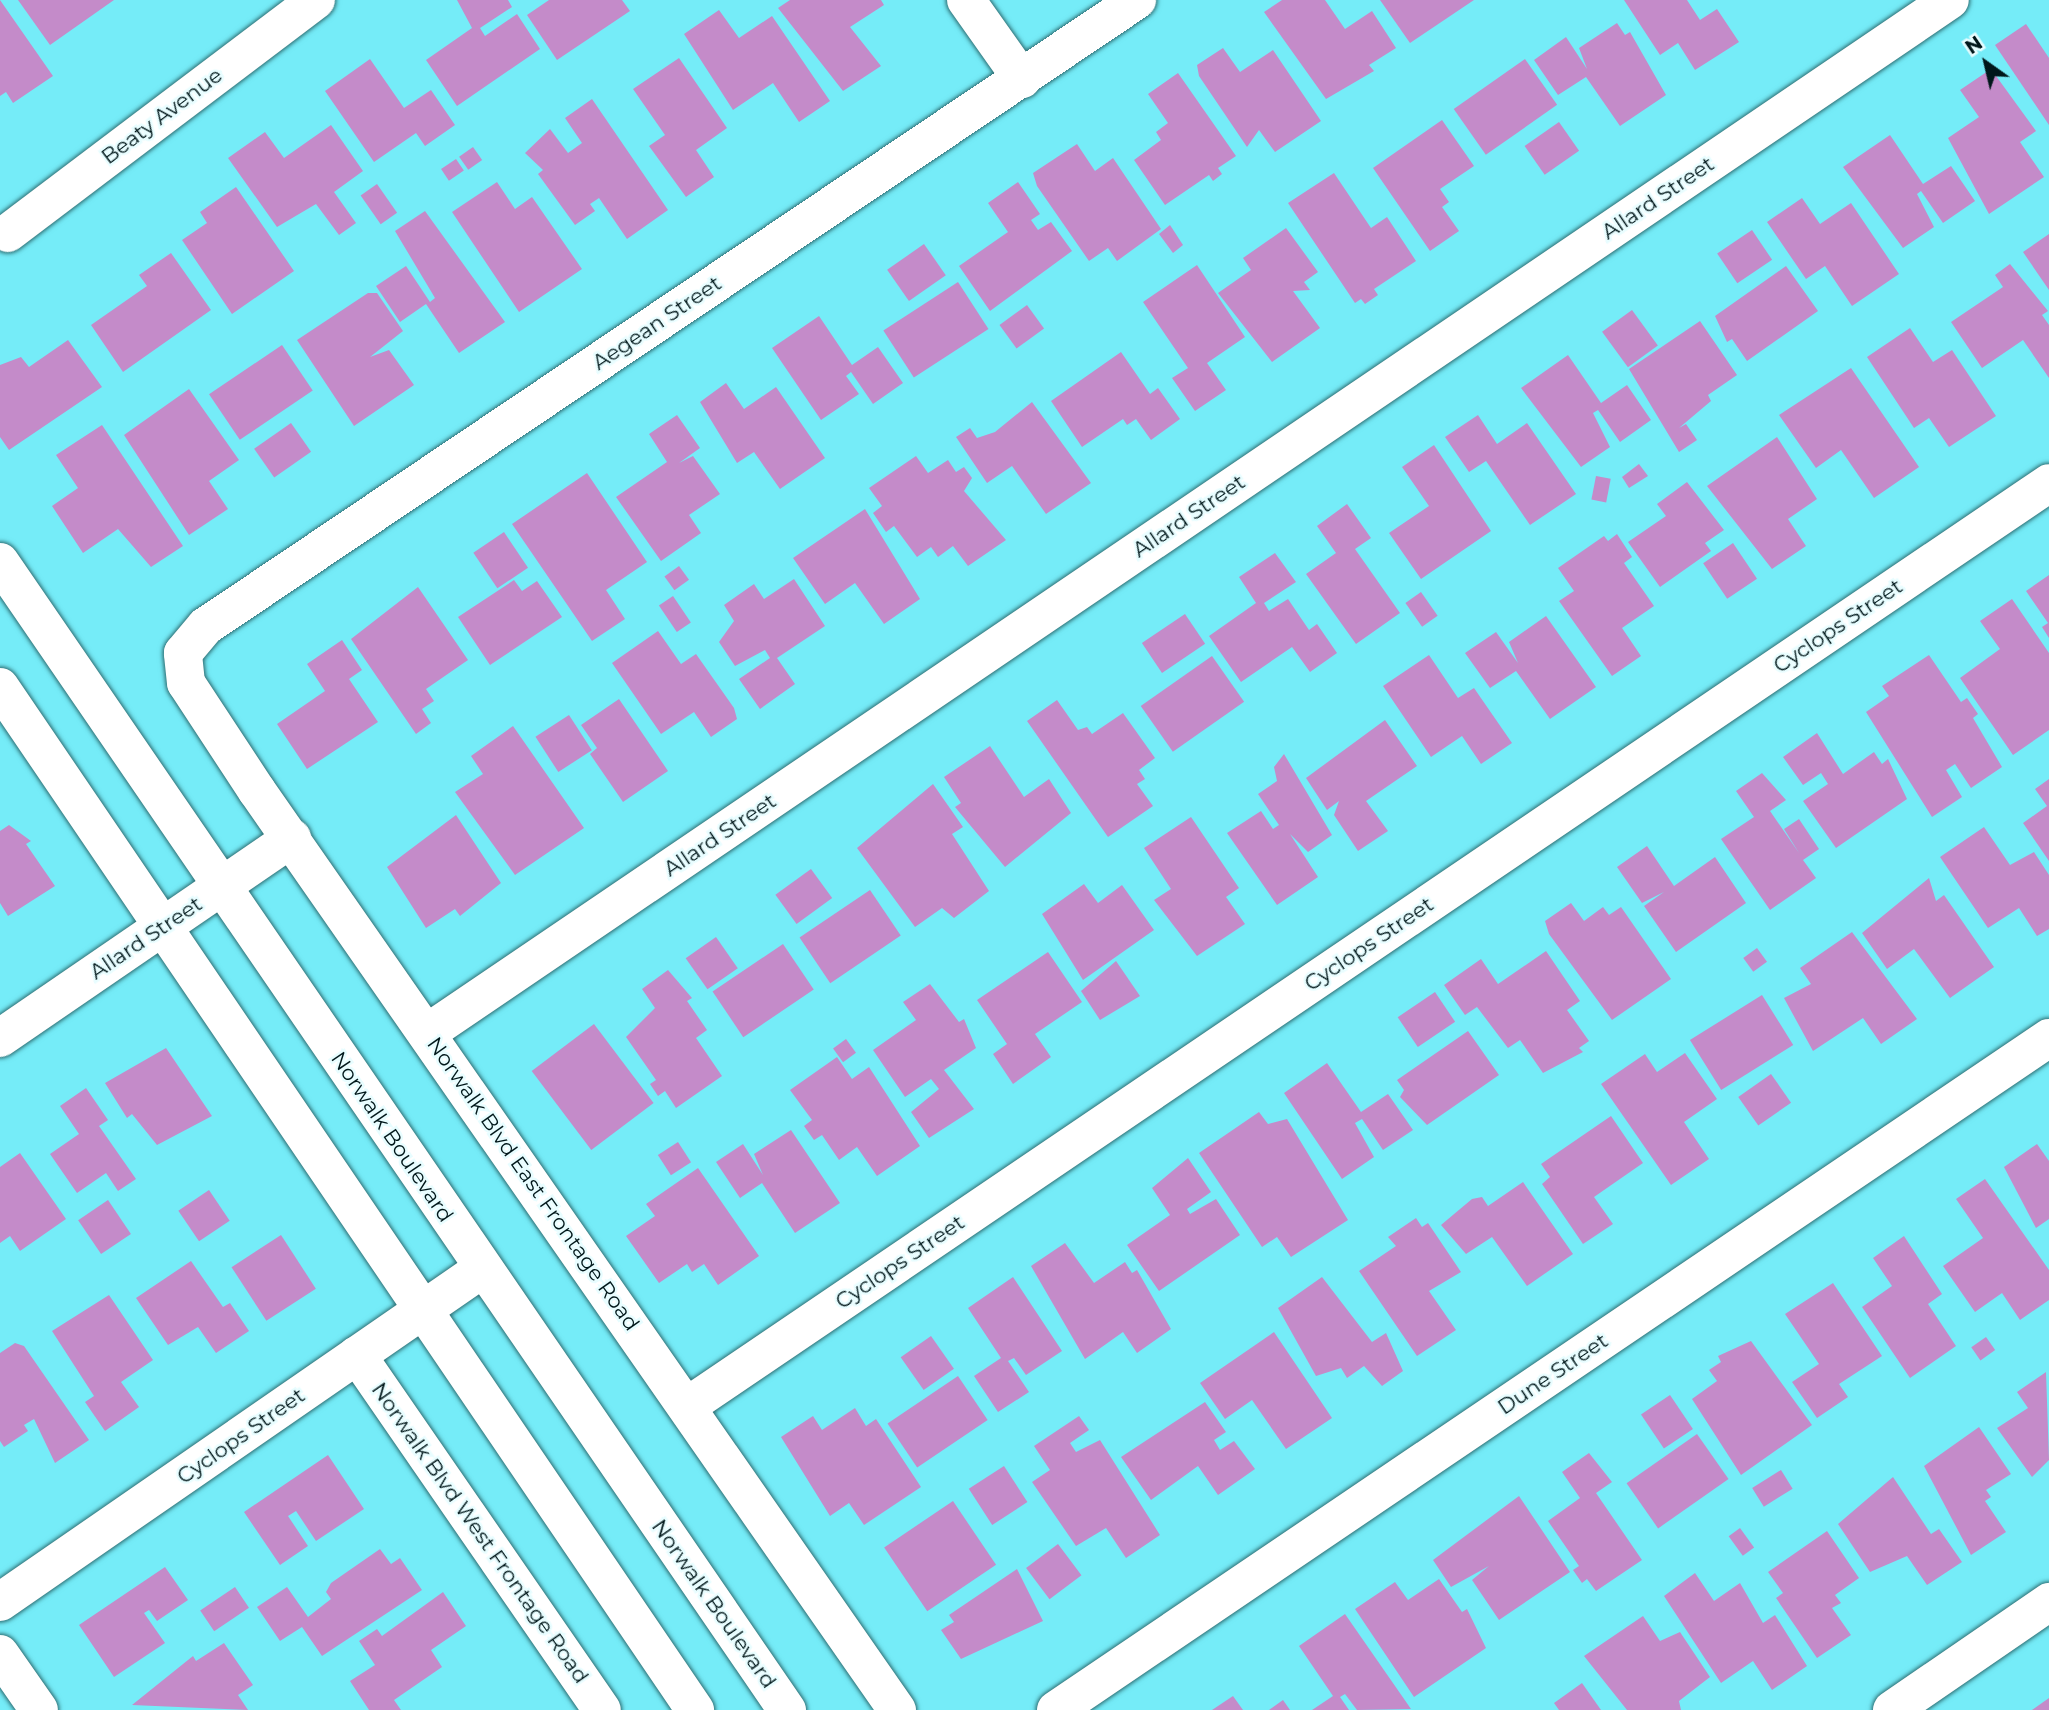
<!DOCTYPE html>
<html>
<head>
<meta charset="utf-8">
<style>
	body { margin:0 }
	#map { position:relative; width:2049px; height:1710px; overflow:hidden; background:#75ecf8; font-family:Montserrat,sans-serif }
	div>[style] { position:absolute }
	[style*='--x'] { left:calc(var(--x)*1px); top:calc(var(--y)*1px); width:calc(var(--w)*1px); rotate:calc(var(--a)*1deg) }
	.building>* { inset:0; background:#c48bc9; transform-origin:0 0 }
	.roads { filter:drop-shadow(0 0 2px #2e6e73) drop-shadow(0 0 2px #2e6e73) }
	.street>* { height:38px; margin:-19px; padding:0 19px; transform-origin:19px; border-radius:19px; background:#fff }
	.secondary>* { height:38px; margin:-19px; padding:0 19px; transform-origin:19px; border-radius:19px; background:#fff }
	span { translate:-50% -50%; white-space:nowrap; text-align:center; line-height:1.15; -webkit-text-stroke:5px #e8fdff; paint-order:stroke }
	.street-label { font-size:21px; color:#00171a }
	.north { position:absolute; left:1951px; top:28px; width:70px; height:70px; -webkit-text-stroke:5px #e8fdff; paint-order:stroke; rotate:326deg; font-size:19px; font-weight:700; line-height:28px; text-align:center; color:#00171a }
	.north::after { content:''; display:block; margin:auto; width:24px; height:32px; background:#00171a; clip-path:polygon(50% 0,100% 100%,50% 72%,0 100%) }
</style>
</head>
<body>
<div id="map">
	<div class="building">
		<div style="clip-path:polygon(0 0,53px 76px,13px 103px,6px 92px,0 96px)"></div>
		<div style="clip-path:polygon(18px 0,114px 0,50px 45px)"></div>
		<div style="clip-path:polygon(457px 0,508px 0,512px 7px,480px 28px,485px 36px,517px 14px,540px 49px,457px 106px,426px 60px,472px 28px)"></div>
		<div style="clip-path:polygon(549px 0,622px 0,630px 11px,557px 60px,527px 15px)"></div>
		<div style="clip-path:polygon(790px 0,881px 0,884px 5px,850px 27px,881px 66px,843px 91px,778px 8px)"></div>
		<div style="clip-path:polygon(1282px 0,1325px 0,1345px 29px,1372px 11px,1396px 48px,1369px 65px,1374px 71px,1326px 99px,1264px 12px)"></div>
		<div style="clip-path:polygon(1380px 0,1474px 0,1410px 43px)"></div>
		<div style="clip-path:polygon(1624px 0,1687px 0,1700px 20px,1717px 9px,1739px 42px,1695px 70px,1678px 43px,1660px 55px)"></div>
		<div style="clip-path:polygon(719px 10px,739px 38px,772px 16px,830px 101px,799px 122px,773px 83px,733px 110px,684px 34px)"></div>
		<div style="clip-path:polygon(1617px 23px,1625px 35px,1630px 32px,1666px 95px,1620px 126px,1586px 77px,1558px 95px,1534px 60px,1566px 37px,1587px 69px,1579px 48px)"></div>
		<div style="clip-path:polygon(2026px 24px,2049px 58px,2049px 125px,1995px 45px)"></div>
		<div style="clip-path:polygon(1223px 48px,1240px 72px,1273px 50px,1321px 121px,1275px 152px,1259px 130px,1247px 147px,1199px 76px,1197px 65px)"></div>
		<div style="clip-path:polygon(679px 58px,727px 128px,696px 150px,714px 177px,686px 197px,649px 146px,665px 135px,633px 89px)"></div>
		<div style="clip-path:polygon(370px 59px,404px 108px,431px 90px,455px 125px,425px 146px,416px 133px,374px 162px,325px 91px)"></div>
		<div style="left:1525px;top:59px;width:56px;height:87px;rotate:55deg"></div>
		<div style="clip-path:polygon(1991px 69px,2036px 131px,2020px 142px,2044px 177px,1989px 214px,1948px 138px,1979px 117px,1960px 90px)"></div>
		<div style="clip-path:polygon(1178px 73px,1236px 156px,1218px 168px,1222px 174px,1213px 181px,1209px 175px,1165px 205px,1134px 160px,1161px 140px,1156px 132px,1168px 123px,1148px 94px)"></div>
		<div style="clip-path:polygon(592px 99px,668px 210px,627px 239px,599px 198px,590px 204px,595px 211px,575px 225px,538px 174px,543px 170px,525px 153px,550px 129px,568px 153px,582px 143px,565px 118px)"></div>
		<div style="clip-path:polygon(1442px 120px,1474px 166px,1440px 189px,1449px 202px,1442px 207px,1459px 231px,1430px 251px,1373px 168px)"></div>
		<div style="left:1559px;top:122px;width:35px;height:42px;rotate:55deg"></div>
		<div style="clip-path:polygon(331px 125px,363px 171px,334px 192px,356px 223px,339px 235px,316px 204px,277px 227px,228px 158px,265px 132px,284px 158px)"></div>
		<div style="clip-path:polygon(1890px 135px,1923px 184px,1951px 166px,1975px 201px,1943px 223px,1921px 191px,1917px 194px,1934px 227px,1903px 248px,1843px 167px)"></div>
		<div style="clip-path:polygon(1077px 144px,1095px 171px,1113px 158px,1161px 229px,1117px 261px,1108px 248px,1089px 261px,1037px 186px,1033px 173px)"></div>
		<div style="left:473px;top:147px;width:16px;height:17px;rotate:55deg"></div>
		<div style="left:456px;top:159px;width:14px;height:18px;rotate:56deg"></div>
		<div style="clip-path:polygon(1334px 173px,1371px 228px,1387px 217px,1416px 261px,1374px 289px,1378px 295px,1365px 304px,1361px 299px,1355px 303px,1288px 203px)"></div>
		<div style="clip-path:polygon(497px 182px,515px 209px,532px 197px,582px 269px,519px 312px,452px 212px)"></div>
		<div style="clip-path:polygon(1018px 182px,1040px 214px,1031px 220px,1038px 230px,1051px 222px,1072px 251px,990px 311px,959px 266px,1008px 232px,988px 203px)"></div>
		<div style="left:377px;top:184px;width:35px;height:20px;rotate:55deg"></div>
		<div style="clip-path:polygon(236px 187px,294px 271px,232px 314px,182px 240px,207px 223px,200px 212px)"></div>
		<div style="clip-path:polygon(1802px 198px,1820px 224px,1851px 203px,1899px 274px,1852px 306px,1825px 266px,1806px 279px,1767px 222px)"></div>
		<div style="clip-path:polygon(425px 211px,505px 322px,459px 353px,426px 304px,400px 322px,376px 286px,406px 266px,430px 302px,435px 298px,395px 231px)"></div>
		<div style="clip-path:polygon(1170px 225px,1183px 245px,1173px 253px,1159px 234px)"></div>
		<div style="clip-path:polygon(1286px 228px,1318px 272px,1304px 282px,1310px 290px,1293px 291px,1320px 328px,1272px 362px,1218px 293px,1251px 270px,1243px 258px)"></div>
		<div style="left:1752px;top:230px;width:36px;height:42px;rotate:56deg"></div>
		<div style="clip-path:polygon(2049px 234px,2049px 290px,2023px 252px)"></div>
		<div style="left:924px;top:244px;width:38px;height:45px;rotate:55deg"></div>
		<div style="clip-path:polygon(171px 253px,211px 310px,123px 372px,91px 325px,147px 286px,139px 275px)"></div>
		<div style="clip-path:polygon(2010px 264px,2048px 311px,2042px 315px,2049px 325px,2049px 378px,2023px 340px,1982px 368px,1951px 322px,2003px 287px,1995px 275px)"></div>
		<div style="clip-path:polygon(1197px 265px,1245px 337px,1207px 363px,1226px 390px,1195px 411px,1172px 378px,1188px 368px,1143px 302px)"></div>
		<div style="clip-path:polygon(1786px 266px,1818px 311px,1747px 361px,1732px 339px,1727px 342px,1715px 316px)"></div>
		<div style="left:958px;top:282px;width:56px;height:89px;rotate:57deg"></div>
		<div style="clip-path:polygon(368px 293px,377px 293px,403px 331px,370px 357px,389px 350px,414px 385px,354px 426px,297px 340px)"></div>
		<div style="left:1027px;top:305px;width:29px;height:34px;rotate:54deg"></div>
		<div style="left:1632px;top:310px;width:44px;height:37px;rotate:54deg"></div>
		<div style="clip-path:polygon(819px 316px,852px 365px,878px 347px,903px 383px,873px 404px,851px 372px,846px 376px,859px 394px,821px 420px,772px 348px)"></div>
		<div style="clip-path:polygon(1700px 321px,1737px 375px,1708px 395px,1711px 401px,1679px 428px,1686px 424px,1697px 440px,1679px 452px,1629px 369px)"></div>
		<div style="clip-path:polygon(1910px 328px,1933px 362px,1952px 350px,1996px 416px,1949px 447px,1929px 418px,1914px 428px,1867px 357px)"></div>
		<div style="clip-path:polygon(68px 340px,102px 387px,9px 450px,0 437px,0 365px,21px 357px,29px 367px)"></div>
		<div style="left:282px;top:345px;width:55px;height:88px;rotate:56deg"></div>
		<div style="clip-path:polygon(1121px 352px,1150px 394px,1158px 388px,1180px 419px,1151px 440px,1136px 419px,1127px 425px,1123px 419px,1082px 447px,1051px 401px)"></div>
		<div style="clip-path:polygon(1568px 355px,1601px 403px,1627px 385px,1651px 420px,1620px 442px,1598px 410px,1593px 413px,1610px 447px,1581px 467px,1521px 388px)"></div>
		<div style="clip-path:polygon(1851px 368px,1919px 467px,1874px 498px,1841px 450px,1816px 468px,1779px 415px)"></div>
		<div style="clip-path:polygon(726px 383px,744px 409px,776px 387px,825px 458px,780px 489px,754px 452px,737px 463px,700px 402px)"></div>
		<div style="clip-path:polygon(189px 389px,239px 460px,209px 481px,228px 509px,189px 535px,124px 435px)"></div>
		<div style="clip-path:polygon(1032px 402px,1091px 483px,1046px 514px,1012px 466px,987px 483px,956px 437px,970px 428px,977px 438px,995px 432px)"></div>
		<div style="clip-path:polygon(677px 415px,700px 448px,679px 463px,693px 456px,720px 494px,689px 515px,701px 533px,661px 561px,616px 497px,667px 462px,649px 434px)"></div>
		<div style="clip-path:polygon(1478px 415px,1497px 444px,1527px 423px,1576px 494px,1530px 525px,1486px 461px,1469px 472px,1445px 437px)"></div>
		<div style="left:291px;top:423px;width:35px;height:45px;rotate:55deg"></div>
		<div style="clip-path:polygon(102px 425px,183px 546px,151px 567px,118px 529px,83px 553px,52px 506px,78px 488px,56px 455px)"></div>
		<div style="clip-path:polygon(1777px 437px,1817px 499px,1788px 519px,1806px 546px,1772px 569px,1707px 486px)"></div>
		<div style="clip-path:polygon(1434px 445px,1491px 531px,1421px 579px,1389px 533px,1429px 506px,1402px 467px)"></div>
		<div style="clip-path:polygon(916px 456px,928px 473px,948px 460px,956px 472px,964px 467px,972px 478px,964px 491px,1006px 540px,968px 566px,953px 546px,938px 557px,931px 547px,917px 557px,894px 526px,886px 532px,873px 513px,882px 506px,869px 488px)"></div>
		<div style="clip-path:polygon(1639px 464px,1648px 476px,1629px 488px,1622px 477px)"></div>
		<div style="clip-path:polygon(587px 473px,647px 562px,606px 590px,625px 619px,592px 641px,512px 524px)"></div>
		<div style="left:1596px;top:476px;width:15px;height:24px;rotate:11deg"></div>
		<div style="clip-path:polygon(1687px 482px,1724px 530px,1705px 543px,1711px 551px,1660px 587px,1628px 542px,1666px 516px,1657px 504px)"></div>
		<div style="clip-path:polygon(1347px 504px,1371px 538px,1355px 549px,1400px 613px,1356px 644px,1306px 574px,1336px 553px,1317px 526px)"></div>
		<div style="clip-path:polygon(865px 509px,920px 599px,884px 624px,855px 583px,825px 604px,793px 558px)"></div>
		<div style="left:504px;top:532px;width:43px;height:37px;rotate:56deg"></div>
		<div style="clip-path:polygon(1617px 534px,1632px 557px,1624px 563px,1654px 606px,1622px 628px,1641px 656px,1612px 676px,1559px 601px,1574px 591px,1558px 568px,1604px 536px,1608px 541px)"></div>
		<div style="left:1733px;top:543px;width:43px;height:36px;rotate:56deg"></div>
		<div style="clip-path:polygon(1275px 553px,1296px 582px,1264px 603px,1269px 611px,1288px 599px,1309px 630px,1317px 624px,1337px 653px,1310px 672px,1292px 647px,1241px 682px,1209px 636px,1256px 603px,1239px 577px)"></div>
		<div style="left:679px;top:566px;width:17px;height:18px;rotate:54deg"></div>
		<div style="clip-path:polygon(2049px 575px,2049px 638px,2042px 627px,2048px 623px,2026px 591px)"></div>
		<div style="clip-path:polygon(794px 579px,825px 626px,777px 658px,795px 684px,760px 709px,739px 679px,770px 658px,765px 650px,735px 666px,719px 642px,734px 621px,724px 605px,754px 584px,764px 599px)"></div>
		<div style="clip-path:polygon(514px 580px,522px 591px,537px 581px,562px 617px,490px 665px,458px 617px)"></div>
		<div style="clip-path:polygon(418px 587px,468px 660px,426px 689px,434px 701px,422px 709px,431px 723px,416px 734px,351px 639px)"></div>
		<div style="left:1421px;top:592px;width:29px;height:19px;rotate:55deg"></div>
		<div style="left:673px;top:596px;width:32px;height:17px;rotate:56deg"></div>
		<div style="clip-path:polygon(2012px 599px,2049px 653px,2049px 730px,2013px 755px,1960px 678px,2000px 649px,1980px 621px)"></div>
		<div style="left:1185px;top:614px;width:36px;height:52px;rotate:56deg"></div>
		<div style="clip-path:polygon(1546px 616px,1596px 687px,1550px 719px,1516px 671px,1490px 688px,1465px 653px,1496px 632px,1518px 663px,1509px 642px)"></div>
		<div style="clip-path:polygon(658px 631px,681px 664px,696px 654px,734px 708px,737px 719px,711px 737px,694px 712px,661px 734px,612px 663px)"></div>
		<div style="clip-path:polygon(342px 640px,362px 670px,349px 679px,378px 722px,307px 769px,277px 724px,325px 691px,307px 664px)"></div>
		<div style="clip-path:polygon(1429px 655px,1458px 698px,1474px 688px,1512px 743px,1481px 764px,1462px 736px,1431px 757px,1383px 686px)"></div>
		<div style="clip-path:polygon(1929px 655px,1961px 702px,1967px 698px,1978px 714px,1973px 718px,2002px 767px,1971px 788px,1955px 764px,1946px 770px,1962px 797px,1932px 817px,1866px 712px,1889px 696px,1882px 686px)"></div>
		<div style="left:1212px;top:656px;width:56px;height:87px;rotate:55deg"></div>
		<div style="clip-path:polygon(619px 699px,668px 771px,623px 802px,590px 754px,597px 748px,581px 725px)"></div>
		<div style="clip-path:polygon(1057px 700px,1078px 730px,1087px 727px,1092px 734px,1123px 713px,1155px 758px,1139px 770px,1145px 779px,1137px 784px,1153px 806px,1108px 837px,1027px 721px)"></div>
		<div style="left:569px;top:715px;width:42px;height:40px;rotate:57deg"></div>
		<div style="clip-path:polygon(1385px 720px,1417px 766px,1366px 801px,1388px 831px,1358px 851px,1334px 815px,1339px 801px,1327px 810px,1306px 778px)"></div>
		<div style="clip-path:polygon(513px 726px,584px 828px,515px 875px,455px 792px,483px 774px,471px 756px)"></div>
		<div style="clip-path:polygon(1817px 733px,1843px 774px,1874px 752px,1882px 764px,1888px 759px,1907px 799px,1836px 848px,1803px 801px,1828px 784px,1821px 773px,1803px 785px,1783px 757px)"></div>
		<div style="clip-path:polygon(990px 746px,1024px 797px,1049px 779px,1071px 813px,1005px 867px,955px 807px,961px 803px,944px 777px)"></div>
		<div style="clip-path:polygon(1284px 754px,1332px 835px,1308px 852px,1290px 834px,1318px 877px,1277px 905px,1227px 833px,1261px 811px,1273px 829px,1279px 825px,1258px 794px,1277px 781px,1274px 767px)"></div>
		<div style="clip-path:polygon(1762px 773px,1786px 800px,1770px 811px,1799px 853px,1784px 829px,1799px 819px,1819px 849px,1803px 860px,1816px 878px,1770px 910px,1721px 839px,1754px 817px,1736px 791px)"></div>
		<div style="clip-path:polygon(2049px 779px,2049px 861px,2023px 823px,2047px 806px,2035px 789px)"></div>
		<div style="clip-path:polygon(933px 784px,963px 827px,952px 834px,989px 891px,954px 918px,942px 908px,915px 927px,857px 848px)"></div>
		<div style="clip-path:polygon(456px 815px,501px 883px,460px 916px,455px 909px,426px 928px,387px 867px)"></div>
		<div style="clip-path:polygon(1191px 817px,1239px 888px,1226px 897px,1245px 924px,1197px 956px,1154px 900px,1171px 889px,1144px 848px)"></div>
		<div style="clip-path:polygon(9px 825px,31px 841px,26px 844px,55px 886px,8px 916px,0 903px,0 831px)"></div>
		<div style="clip-path:polygon(1984px 827px,2010px 865px,2034px 852px,2049px 875px,2049px 929px,2037px 936px,2019px 908px,1988px 928px,1940px 857px)"></div>
		<div style="clip-path:polygon(1647px 846px,1674px 886px,1715px 857px,1746px 903px,1676px 952px,1644px 906px,1664px 892px,1642px 903px,1617px 867px)"></div>
		<div style="left:811px;top:869px;width:36px;height:44px;rotate:54deg"></div>
		<div style="clip-path:polygon(1929px 878px,1936px 901px,1944px 895px,1994px 967px,1950px 998px,1914px 949px,1887px 969px,1862px 933px)"></div>
		<div style="clip-path:polygon(1084px 884px,1098px 903px,1122px 885px,1154px 930px,1083px 980px,1042px 914px)"></div>
		<div style="left:870px;top:890px;width:55px;height:85px;rotate:56deg"></div>
		<div style="clip-path:polygon(1571px 903px,1584px 921px,1603px 907px,1609px 915px,1621px 907px,1671px 979px,1612px 1020px,1549px 934px,1545px 921px)"></div>
		<div style="clip-path:polygon(1852px 932px,1917px 1019px,1881px 1044px,1863px 1018px,1813px 1051px,1784px 998px,1811px 984px,1800px 968px)"></div>
		<div style="left:716px;top:937px;width:38px;height:37px;rotate:55deg"></div>
		<div style="left:783px;top:944px;width:55px;height:85px;rotate:56deg"></div>
		<div style="left:1757px;top:948px;width:17px;height:17px;rotate:54deg"></div>
		<div style="clip-path:polygon(1546px 951px,1580px 1001px,1567px 1010px,1589px 1041px,1579px 1048px,1583px 1052px,1543px 1073px,1520px 1040px,1508px 1048px,1477px 1007px,1465px 1015px,1444px 985px,1481px 959px,1498px 984px)"></div>
		<div style="clip-path:polygon(1048px 952px,1082px 1002px,1035px 1034px,1051px 1057px,1013px 1084px,993px 1054px,1007px 1044px,977px 1000px)"></div>
		<div style="clip-path:polygon(1116px 961px,1140px 996px,1100px 1020px,1081px 991px)"></div>
		<div style="clip-path:polygon(668px 970px,692px 998px,687px 1001px,707px 1030px,696px 1038px,722px 1076px,676px 1108px,665px 1091px,658px 1096px,650px 1084px,656px 1080px,626px 1037px,655px 1008px,642px 989px)"></div>
		<div style="clip-path:polygon(930px 984px,959px 1022px,964px 1019px,976px 1048px,944px 1070px,974px 1109px,929px 1138px,911px 1112px,939px 1089px,931px 1079px,905px 1097px,873px 1050px,916px 1020px,903px 1002px)"></div>
		<div style="left:1435px;top:992px;width:36px;height:45px;rotate:56deg"></div>
		<div style="left:1762px;top:995px;width:59px;height:85px;rotate:58deg"></div>
		<div style="left:594px;top:1024px;width:99px;height:78px;rotate:53deg"></div>
		<div style="clip-path:polygon(1468px 1031px,1499px 1075px,1427px 1125px,1400px 1097px,1404px 1090px,1397px 1080px)"></div>
		<div style="left:846px;top:1039px;width:17px;height:16px;rotate:54deg"></div>
		<div style="clip-path:polygon(166px 1048px,212px 1116px,157px 1145px,132px 1114px,127px 1118px,105px 1083px)"></div>
		<div style="clip-path:polygon(1685px 1053px,1717px 1099px,1684px 1122px,1709px 1159px,1671px 1185px,1601px 1084px,1645px 1054px,1657px 1072px)"></div>
		<div style="clip-path:polygon(837px 1057px,852px 1079px,869px 1067px,920px 1146px,877px 1176px,857px 1147px,839px 1160px,822px 1135px,814px 1140px,804px 1126px,812px 1120px,790px 1090px)"></div>
		<div style="clip-path:polygon(1327px 1063px,1361px 1112px,1388px 1094px,1413px 1130px,1383px 1150px,1362px 1119px,1355px 1123px,1374px 1157px,1342px 1179px,1284px 1093px)"></div>
		<div style="left:1771px;top:1074px;width:35px;height:40px;rotate:55deg"></div>
		<div style="clip-path:polygon(86px 1088px,108px 1120px,99px 1126px,136px 1179px,118px 1191px,106px 1173px,77px 1193px,50px 1154px,79px 1134px,60px 1106px)"></div>
		<div style="clip-path:polygon(1259px 1112px,1268px 1124px,1287px 1119px,1348px 1220px,1291px 1257px,1277px 1237px,1262px 1247px,1199px 1153px)"></div>
		<div style="clip-path:polygon(1611px 1116px,1643px 1163px,1594px 1197px,1613px 1224px,1583px 1244px,1542px 1184px,1550px 1177px,1541px 1164px)"></div>
		<div style="clip-path:polygon(791px 1130px,840px 1203px,795px 1233px,762px 1183px,740px 1198px,716px 1162px,743px 1144px,763px 1175px,754px 1154px)"></div>
		<div style="left:678px;top:1142px;width:24px;height:24px;rotate:57deg"></div>
		<div style="clip-path:polygon(2037px 1144px,2049px 1161px,2049px 1219px,2036px 1228px,2004px 1167px)"></div>
		<div style="clip-path:polygon(20px 1153px,66px 1219px,20px 1251px,10px 1236px,0 1243px,0 1167px)"></div>
		<div style="clip-path:polygon(1188px 1158px,1211px 1192px,1187px 1209px,1190px 1214px,1216px 1199px,1240px 1235px,1159px 1291px,1127px 1245px,1170px 1215px,1152px 1188px)"></div>
		<div style="clip-path:polygon(698px 1168px,759px 1256px,718px 1285px,704px 1264px,692px 1272px,687px 1264px,659px 1283px,626px 1236px,655px 1216px,646px 1204px)"></div>
		<div style="clip-path:polygon(1985px 1179px,2049px 1270px,2049px 1300px,2020px 1320px,2002px 1293px,1975px 1312px,1943px 1266px,1983px 1238px,1956px 1199px)"></div>
		<div style="clip-path:polygon(1523px 1182px,1573px 1254px,1527px 1286px,1492px 1237px,1466px 1254px,1441px 1225px,1472px 1199px,1482px 1197px,1488px 1206px)"></div>
		<div style="left:209px;top:1190px;width:37px;height:37px;rotate:56deg"></div>
		<div style="left:108px;top:1200px;width:41px;height:36px;rotate:56deg"></div>
		<div style="clip-path:polygon(1416px 1218px,1422px 1227px,1428px 1223px,1461px 1272px,1429px 1291px,1456px 1330px,1417px 1356px,1359px 1271px,1396px 1246px,1388px 1237px)"></div>
		<div style="left:281px;top:1235px;width:64px;height:59px;rotate:57deg"></div>
		<div style="clip-path:polygon(1904px 1236px,1942px 1294px,1928px 1304px,1956px 1346px,1910px 1378px,1862px 1307px,1892px 1286px,1873px 1258px)"></div>
		<div style="clip-path:polygon(1065px 1243px,1094px 1283px,1125px 1262px,1132px 1273px,1137px 1270px,1171px 1329px,1137px 1353px,1123px 1332px,1085px 1359px,1031px 1266px)"></div>
		<div style="clip-path:polygon(191px 1261px,223px 1307px,230px 1303px,249px 1331px,216px 1353px,198px 1327px,168px 1345px,136px 1298px)"></div>
		<div style="clip-path:polygon(1013px 1277px,1062px 1351px,1026px 1375px,1014px 1358px,1008px 1361px,1029px 1392px,998px 1412px,974px 1376px,1001px 1358px,968px 1308px)"></div>
		<div style="clip-path:polygon(1322px 1277px,1372px 1342px,1386px 1333px,1403px 1371px,1382px 1386px,1364px 1366px,1347px 1378px,1341px 1368px,1316px 1376px,1278px 1308px)"></div>
		<div style="clip-path:polygon(1833px 1283px,1882px 1356px,1839px 1384px,1848px 1397px,1817px 1418px,1792px 1382px,1819px 1364px,1785px 1314px)"></div>
		<div style="clip-path:polygon(109px 1295px,153px 1360px,121px 1382px,139px 1407px,105px 1431px,85px 1402px,94px 1396px,52px 1331px)"></div>
		<div style="clip-path:polygon(1274px 1332px,1332px 1418px,1286px 1449px,1252px 1400px,1225px 1419px,1200px 1383px)"></div>
		<div style="left:931px;top:1336px;width:40px;height:37px;rotate:55deg"></div>
		<div style="left:1986px;top:1337px;width:16px;height:18px;rotate:55deg"></div>
		<div style="clip-path:polygon(1751px 1341px,1812px 1425px,1741px 1475px,1692px 1399px,1717px 1381px,1709px 1370px,1721px 1362px,1718px 1356px)"></div>
		<div style="clip-path:polygon(15px 1343px,24px 1346px,89px 1440px,55px 1463px,34px 1419px,24px 1425px,28px 1431px,4px 1447px,0 1441px,0 1353px)"></div>
		<div style="clip-path:polygon(2046px 1372px,2049px 1460px,2032px 1477px,1997px 1428px,2028px 1408px,2017px 1392px)"></div>
		<div style="left:958px;top:1376px;width:53px;height:85px;rotate:56deg"></div>
		<div style="left:1670px;top:1395px;width:41px;height:35px;rotate:56deg"></div>
		<div style="clip-path:polygon(1205px 1402px,1226px 1432px,1214px 1440px,1220px 1450px,1234px 1441px,1255px 1469px,1218px 1495px,1198px 1466px,1151px 1500px,1121px 1457px)"></div>
		<div style="clip-path:polygon(855px 1408px,866px 1426px,876px 1419px,921px 1487px,864px 1525px,849px 1503px,830px 1516px,781px 1437px,813px 1416px,822px 1430px)"></div>
		<div style="clip-path:polygon(1079px 1416px,1089px 1430px,1070px 1443px,1076px 1452px,1100px 1440px,1160px 1535px,1126px 1558px,1106px 1528px,1076px 1546px,1032px 1482px,1050px 1470px,1034px 1446px)"></div>
		<div style="clip-path:polygon(1979px 1427px,2011px 1474px,1986px 1490px,1991px 1497px,1985px 1501px,2006px 1532px,1971px 1555px,1924px 1466px)"></div>
		<div style="left:1697px;top:1434px;width:55px;height:86px;rotate:55deg"></div>
		<div style="clip-path:polygon(1589px 1453px,1612px 1482px,1596px 1493px,1642px 1560px,1596px 1591px,1587px 1579px,1582px 1583px,1573px 1570px,1579px 1566px,1548px 1521px,1580px 1498px,1562px 1472px)"></div>
		<div style="clip-path:polygon(328px 1455px,364px 1509px,316px 1541px,296px 1511px,288px 1516px,308px 1546px,280px 1565px,244px 1512px)"></div>
		<div style="left:1004px;top:1466px;width:43px;height:42px;rotate:57deg"></div>
		<div style="left:1781px;top:1470px;width:22px;height:34px;rotate:58deg"></div>
		<div style="clip-path:polygon(1893px 1477px,1931px 1534px,1939px 1529px,1962px 1562px,1927px 1585px,1907px 1556px,1870px 1572px,1838px 1524px)"></div>
		<div style="clip-path:polygon(1519px 1496px,1570px 1572px,1499px 1620px,1472px 1580px,1489px 1566px,1451px 1587px,1433px 1560px)"></div>
		<div style="left:953px;top:1501px;width:77px;height:83px;rotate:56deg"></div>
		<div style="left:1740px;top:1528px;width:24px;height:14px;rotate:54deg"></div>
		<div style="clip-path:polygon(1827px 1531px,1859px 1578px,1835px 1595px,1841px 1603px,1832px 1608px,1851px 1635px,1817px 1658px,1776px 1598px,1783px 1593px,1768px 1572px)"></div>
		<div style="left:1058px;top:1544px;width:39px;height:40px;rotate:53deg"></div>
		<div style="clip-path:polygon(380px 1549px,391px 1564px,400px 1558px,422px 1590px,322px 1656px,302px 1627px,280px 1641px,257px 1607px,287px 1587px,308px 1617px,331px 1599px,326px 1592px,331px 1583px)"></div>
		<div style="clip-path:polygon(165px 1567px,188px 1600px,157px 1621px,149px 1610px,144px 1613px,165px 1643px,114px 1677px,79px 1625px)"></div>
		<div style="clip-path:polygon(1017px 1569px,1043px 1621px,961px 1659px,941px 1630px,954px 1622px,949px 1615px)"></div>
		<div style="clip-path:polygon(1695px 1573px,1714px 1601px,1740px 1583px,1763px 1623px,1775px 1615px,1807px 1666px,1772px 1690px,1753px 1661px,1721px 1683px,1664px 1596px)"></div>
		<div style="clip-path:polygon(1439px 1579px,1462px 1612px,1467px 1609px,1486px 1648px,1414px 1697px,1355px 1609px,1395px 1582px,1408px 1600px)"></div>
		<div style="left:235px;top:1587px;width:25px;height:42px;rotate:56deg"></div>
		<div style="clip-path:polygon(443px 1592px,466px 1626px,431px 1650px,442px 1667px,394px 1700px,401px 1710px,369px 1710px,350px 1681px,375px 1665px,359px 1641px,377px 1629px,382px 1636px)"></div>
		<div style="clip-path:polygon(1345px 1614px,1411px 1709px,1357px 1710px,1345px 1694px,1340px 1697px,1349px 1710px,1312px 1710px,1333px 1696px,1299px 1646px)"></div>
		<div style="clip-path:polygon(1643px 1616px,1660px 1641px,1680px 1632px,1710px 1677px,1679px 1701px,1681px 1710px,1627px 1710px,1584px 1656px)"></div>
		<div style="clip-path:polygon(224px 1643px,253px 1685px,238px 1695px,248px 1710px,132px 1705px,193px 1656px,196px 1661px)"></div>
		<div style="clip-path:polygon(1582px 1683px,1601px 1710px,1559px 1710px,1554px 1703px)"></div>
		<div style="clip-path:polygon(1233px 1696px,1243px 1710px,1212px 1710px)"></div>
		<div style="clip-path:polygon(2049px 1698px,2049px 1710px,2032px 1710px)"></div>
		<div style="clip-path:polygon(1283px 1700px,1290px 1710px,1269px 1710px)"></div>
	</div>
	<div class="roads">
		<div class="street">
			<div style="--x:966;--y:0;--w:97;--a:54.7"></div>
			<div style="--x:8;--y:233;--w:386;--a:-37.1"></div>
			<div style="--x:427;--y:1033;--w:1840;--a:-34.15"></div>
			<div style="--x:0;--y:1038;--w:354;--a:-34.4"></div>
			<div style="--x:357;--y:1355;--w:431;--a:55.4"></div>
			<div style="--x:689;--y:1405;--w:1643;--a:-34.13"></div>
			<div style="--x:0;--y:1602;--w:586;--a:-34.64"></div>
			<div style="--x:0;--y:1654;--w:68;--a:55.1"></div>
			<div style="--x:897;--y:1710;--w:1120;--a:-124.85"></div>
			<div style="--x:257;--y:791;--w:129;--a:-123.3"></div>
			<div style="--x:186;--y:683;--w:30;--a:-96"></div>
			<div style="--x:183;--y:653;--w:35;--a:-50"></div>
			<div style="--x:206;--y:626;--w:1122;--a:-33.92"></div>
			<div style="--x:1056;--y:1710;--w:1199;--a:-34.09"></div>
			<div style="--x:1892;--y:1710;--w:191;--a:-34.5"></div>
		</div>
		<div class="secondary">
			<div style="--x:0;--y:562;--w:1392;--a:55.57"></div>
			<div style="--x:0;--y:687;--w:1237;--a:55.81"></div>
		</div>
	</div>
	<div class="street-label">
		<span style="left:162px;top:116px;rotate:-37deg">Beaty Avenue</span>
		<span style="left:1658px;top:198px;rotate:-34deg">Allard Street</span>
		<span style="left:657px;top:323px;rotate:-34deg">Aegean Street</span>
		<span style="left:1189px;top:516px;rotate:-34deg">Allard Street</span>
		<span style="left:1838px;top:626px;rotate:-34deg">Cyclops Street</span>
		<span style="left:720px;top:835px;rotate:-34deg">Allard Street</span>
		<span style="left:146px;top:938px;rotate:-34deg">Allard Street</span>
		<span style="left:1369px;top:944px;rotate:-34deg">Cyclops Street</span>
		<span style="left:392px;top:1137px;rotate:56deg">Norwalk Boulevard</span>
		<span style="left:533px;top:1184px;rotate:55deg">Norwalk Blvd East Frontage Road</span>
		<span style="left:900px;top:1262px;rotate:-34deg">Cyclops Street</span>
		<span style="left:1553px;top:1374px;rotate:-34deg">Dune Street</span>
		<span style="left:241px;top:1436px;rotate:-35deg">Cyclops Street</span>
		<span style="left:480px;top:1533px;rotate:55deg">Norwalk Blvd West Frontage Road</span>
		<span style="left:714px;top:1604px;rotate:55deg">Norwalk Boulevard</span>
	</div>
	<div class="north">N</div>
</div>
</body>
</html>
